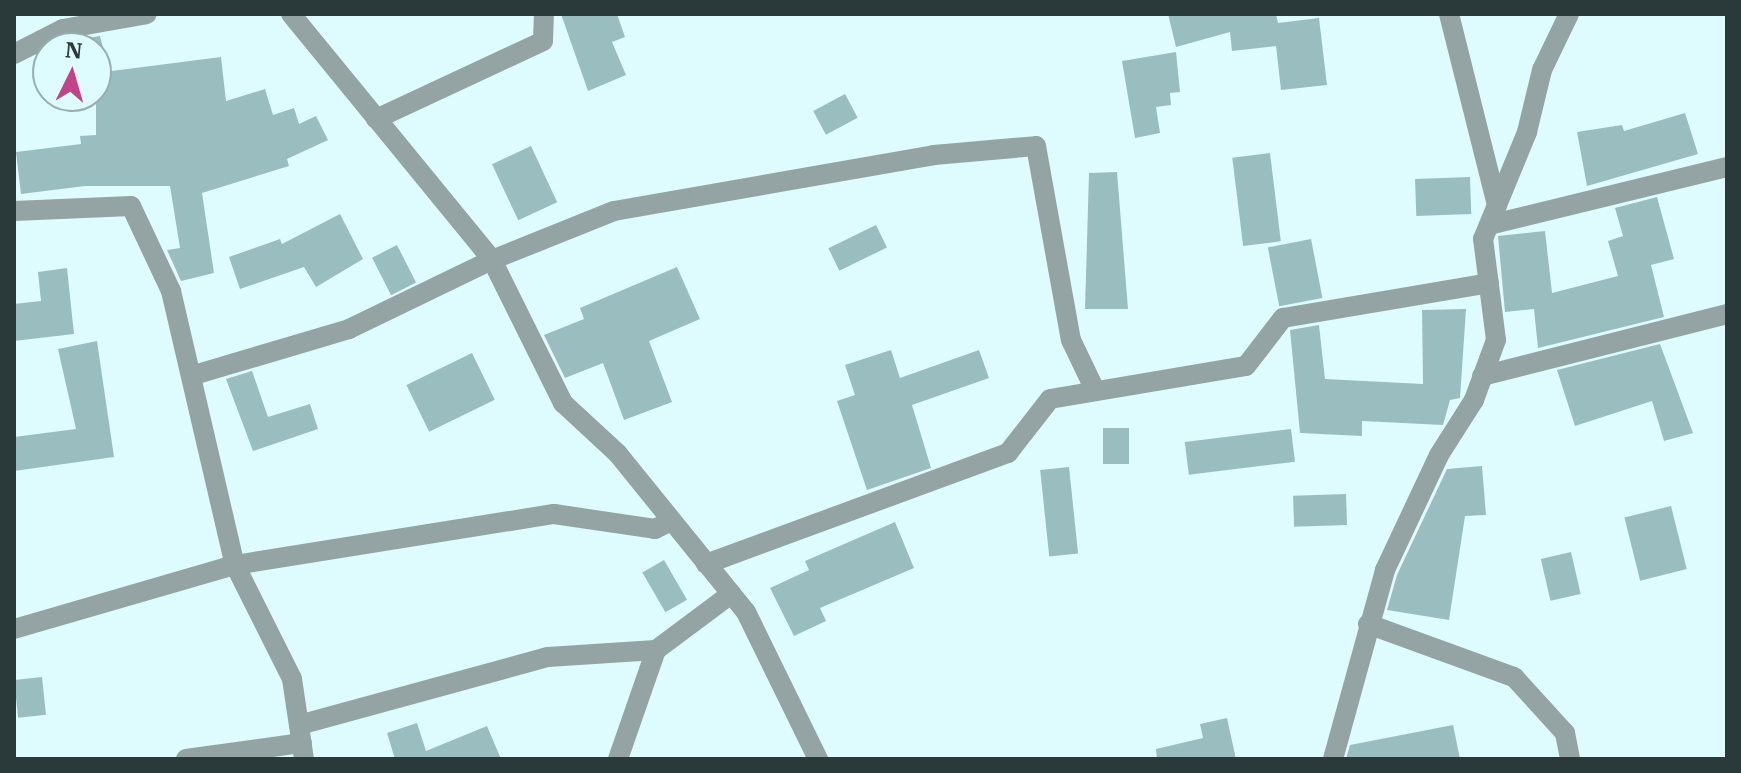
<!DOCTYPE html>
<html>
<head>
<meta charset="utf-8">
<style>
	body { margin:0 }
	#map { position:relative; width:1741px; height:773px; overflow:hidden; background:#defcfd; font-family:"IBM Plex Serif",serif }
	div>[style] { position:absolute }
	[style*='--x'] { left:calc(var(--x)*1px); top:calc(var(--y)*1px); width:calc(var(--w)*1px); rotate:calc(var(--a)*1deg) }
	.building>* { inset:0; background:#9abec0; transform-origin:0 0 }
	.minor>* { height:20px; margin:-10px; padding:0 10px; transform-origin:10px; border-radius:10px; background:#94a3a4 }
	span { translate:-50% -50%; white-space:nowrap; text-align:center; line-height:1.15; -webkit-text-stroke:6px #defcfd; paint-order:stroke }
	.frame { position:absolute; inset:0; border:16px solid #2a3939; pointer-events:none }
	.north { position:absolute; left:32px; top:32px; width:80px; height:80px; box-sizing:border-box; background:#defcfd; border:2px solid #96aeaf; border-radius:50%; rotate:5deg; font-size:22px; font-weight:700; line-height:32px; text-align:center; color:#2a3939 }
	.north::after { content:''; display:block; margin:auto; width:28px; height:36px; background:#c44289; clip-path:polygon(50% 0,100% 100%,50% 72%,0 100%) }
</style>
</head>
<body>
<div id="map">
	<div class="building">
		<div style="clip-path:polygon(561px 14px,617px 14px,625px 37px,612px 42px,626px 75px,588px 91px)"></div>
		<div style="clip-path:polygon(1168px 14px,1276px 14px,1278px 23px,1319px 18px,1327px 85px,1281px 90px,1276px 46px,1232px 51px,1230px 32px,1176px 47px)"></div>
		<div style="clip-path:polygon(100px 36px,103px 48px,57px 48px,67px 41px)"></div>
		<div style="clip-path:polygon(1176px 52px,1180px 92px,1170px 93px,1171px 105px,1156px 107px,1160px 133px,1135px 138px,1122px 61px)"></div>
		<div style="clip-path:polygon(221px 57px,226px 101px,265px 89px,273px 115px,294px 108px,299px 124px,316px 116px,328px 140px,287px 159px,289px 166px,202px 193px,214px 273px,181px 281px,167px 250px,180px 248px,170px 186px,85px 186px,21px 194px,16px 152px,81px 144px,80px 136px,96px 135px,96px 73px)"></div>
		<div style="left:845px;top:94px;width:27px;height:36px;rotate:62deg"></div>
		<div style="clip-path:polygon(1685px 113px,1698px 154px,1587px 186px,1577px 132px,1622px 125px,1624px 131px)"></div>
		<div style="left:531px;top:146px;width:62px;height:43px;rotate:65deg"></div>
		<div style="left:1270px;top:153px;width:89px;height:38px;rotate:83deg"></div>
		<div style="clip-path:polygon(1117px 172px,1128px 309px,1085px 309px,1089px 173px)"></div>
		<div style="left:1470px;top:177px;width:37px;height:55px;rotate:88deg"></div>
		<div style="clip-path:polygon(1657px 197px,1674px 259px,1651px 265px,1664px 317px,1538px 348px,1534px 309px,1505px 312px,1498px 236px,1545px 231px,1552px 293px,1618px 276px,1608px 241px,1623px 236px,1615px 208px)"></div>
		<div style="clip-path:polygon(340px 214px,363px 259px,316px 287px,304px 267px,240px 289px,229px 257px,280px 239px,282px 244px)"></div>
		<div style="left:876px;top:225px;width:25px;height:53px;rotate:64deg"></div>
		<div style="left:1311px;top:239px;width:60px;height:44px;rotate:79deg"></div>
		<div style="left:397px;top:245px;width:42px;height:28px;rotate:63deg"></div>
		<div style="clip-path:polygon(677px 267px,700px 319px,649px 341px,672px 402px,624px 420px,603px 363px,565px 378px,544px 335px,584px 319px,580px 308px)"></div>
		<div style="clip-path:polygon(67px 268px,74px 334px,14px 341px,14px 304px,41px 301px,38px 272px)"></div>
		<div style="clip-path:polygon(1466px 309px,1460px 398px,1450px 400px,1443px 425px,1362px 421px,1362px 436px,1300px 433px,1290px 330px,1319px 325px,1325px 379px,1423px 384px,1422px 310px)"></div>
		<div style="clip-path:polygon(97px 341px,114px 457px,14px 471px,14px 437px,76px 429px,58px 349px)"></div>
		<div style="clip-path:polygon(1660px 344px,1693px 433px,1664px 441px,1652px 401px,1575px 426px,1557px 370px)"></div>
		<div style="clip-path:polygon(891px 350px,900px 378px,979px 350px,989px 378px,912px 405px,931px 468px,867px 490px,837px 401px,855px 395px,845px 365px)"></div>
		<div style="left:472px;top:353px;width:52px;height:73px;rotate:64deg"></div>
		<div style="clip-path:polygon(252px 371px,268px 417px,310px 404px,318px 429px,253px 451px,226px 379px)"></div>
		<div style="left:1103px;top:428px;width:26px;height:36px"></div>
		<div style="left:1291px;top:429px;width:33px;height:107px;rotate:83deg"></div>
		<div style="clip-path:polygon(1482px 466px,1486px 515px,1465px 516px,1449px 620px,1387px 610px,1397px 575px,1447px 469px)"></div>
		<div style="left:1069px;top:467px;width:87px;height:29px;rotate:84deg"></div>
		<div style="left:1346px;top:494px;width:31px;height:53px;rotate:88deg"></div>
		<div style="left:1671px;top:506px;width:65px;height:48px;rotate:76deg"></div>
		<div style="clip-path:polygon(895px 522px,914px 568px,820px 608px,826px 621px,794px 636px,770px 588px,809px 570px,805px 561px)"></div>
		<div style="left:1571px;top:552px;width:43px;height:31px;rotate:77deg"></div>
		<div style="left:664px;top:560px;width:46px;height:25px;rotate:60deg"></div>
		<div style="left:42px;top:677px;width:38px;height:28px;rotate:84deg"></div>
		<div style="clip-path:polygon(1227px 718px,1236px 759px,1157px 759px,1156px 749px,1203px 738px,1200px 724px)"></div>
		<div style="clip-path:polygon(417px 723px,426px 751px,487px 726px,501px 759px,395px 759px,387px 733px)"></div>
		<div style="clip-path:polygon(1453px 725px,1460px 759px,1346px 759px,1350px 745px)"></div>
	</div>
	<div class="minor">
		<div style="--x:291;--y:14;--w:318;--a:50.7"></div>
		<div style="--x:492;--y:260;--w:160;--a:63.6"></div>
		<div style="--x:563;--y:403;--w:75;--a:42.8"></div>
		<div style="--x:618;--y:454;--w:203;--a:51"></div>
		<div style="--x:746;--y:612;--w:164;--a:63.9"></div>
		<div style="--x:1449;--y:14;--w:197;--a:75.9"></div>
		<div style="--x:14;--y:54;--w:55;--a:-27"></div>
		<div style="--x:63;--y:29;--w:85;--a:-10.1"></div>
		<div style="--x:376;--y:119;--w:184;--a:-25"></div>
		<div style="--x:543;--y:41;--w:27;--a:-88"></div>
		<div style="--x:14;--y:211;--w:117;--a:-2.4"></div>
		<div style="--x:131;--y:206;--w:94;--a:64.8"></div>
		<div style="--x:171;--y:291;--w:281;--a:76.9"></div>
		<div style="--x:235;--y:565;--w:127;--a:63.4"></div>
		<div style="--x:292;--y:679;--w:81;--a:81.5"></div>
		<div style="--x:1489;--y:225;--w:245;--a:-13.7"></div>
		<div style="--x:194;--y:375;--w:162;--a:-16.5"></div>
		<div style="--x:349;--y:329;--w:159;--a:-25.8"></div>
		<div style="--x:492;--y:260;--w:131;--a:-21.9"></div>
		<div style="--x:614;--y:211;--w:325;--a:-9.9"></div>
		<div style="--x:934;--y:155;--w:102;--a:-5"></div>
		<div style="--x:1036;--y:146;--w:197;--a:79.8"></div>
		<div style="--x:1071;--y:340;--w:55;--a:64.4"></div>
		<div style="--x:1482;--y:376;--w:253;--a:-14.2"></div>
		<div style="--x:706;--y:564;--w:322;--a:-20.2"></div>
		<div style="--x:1008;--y:453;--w:68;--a:-52.1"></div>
		<div style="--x:1050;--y:399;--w:199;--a:-9.6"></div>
		<div style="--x:1246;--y:366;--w:61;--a:-52.4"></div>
		<div style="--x:1283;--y:318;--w:209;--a:-9.6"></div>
		<div style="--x:1368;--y:624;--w:155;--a:20"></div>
		<div style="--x:1514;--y:677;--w:76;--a:47.7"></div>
		<div style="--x:1565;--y:733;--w:26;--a:79"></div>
		<div style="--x:14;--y:629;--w:230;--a:-16.2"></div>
		<div style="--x:235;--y:565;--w:323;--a:-9.1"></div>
		<div style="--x:554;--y:514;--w:102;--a:8.4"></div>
		<div style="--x:655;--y:529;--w:18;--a:-27"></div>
		<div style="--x:299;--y:725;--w:258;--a:-15.3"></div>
		<div style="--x:548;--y:657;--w:108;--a:-3.7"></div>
		<div style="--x:186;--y:759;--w:117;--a:-7.9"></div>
		<div style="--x:618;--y:759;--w:115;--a:-70.8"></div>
		<div style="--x:656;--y:650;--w:94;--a:-36.7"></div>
		<div style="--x:1333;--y:759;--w:196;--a:-74.6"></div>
		<div style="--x:1385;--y:570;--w:127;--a:-64.8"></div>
		<div style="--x:1439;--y:455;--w:65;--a:-57.5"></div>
		<div style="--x:1474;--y:400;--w:64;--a:-69.9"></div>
		<div style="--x:1496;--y:340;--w:102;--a:-97.3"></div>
		<div style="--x:1483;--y:239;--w:116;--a:-67.6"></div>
		<div style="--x:1527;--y:132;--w:64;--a:-76.4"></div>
		<div style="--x:1542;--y:70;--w:62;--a:-64.3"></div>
	</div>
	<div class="frame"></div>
	<div class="north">N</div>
</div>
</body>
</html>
